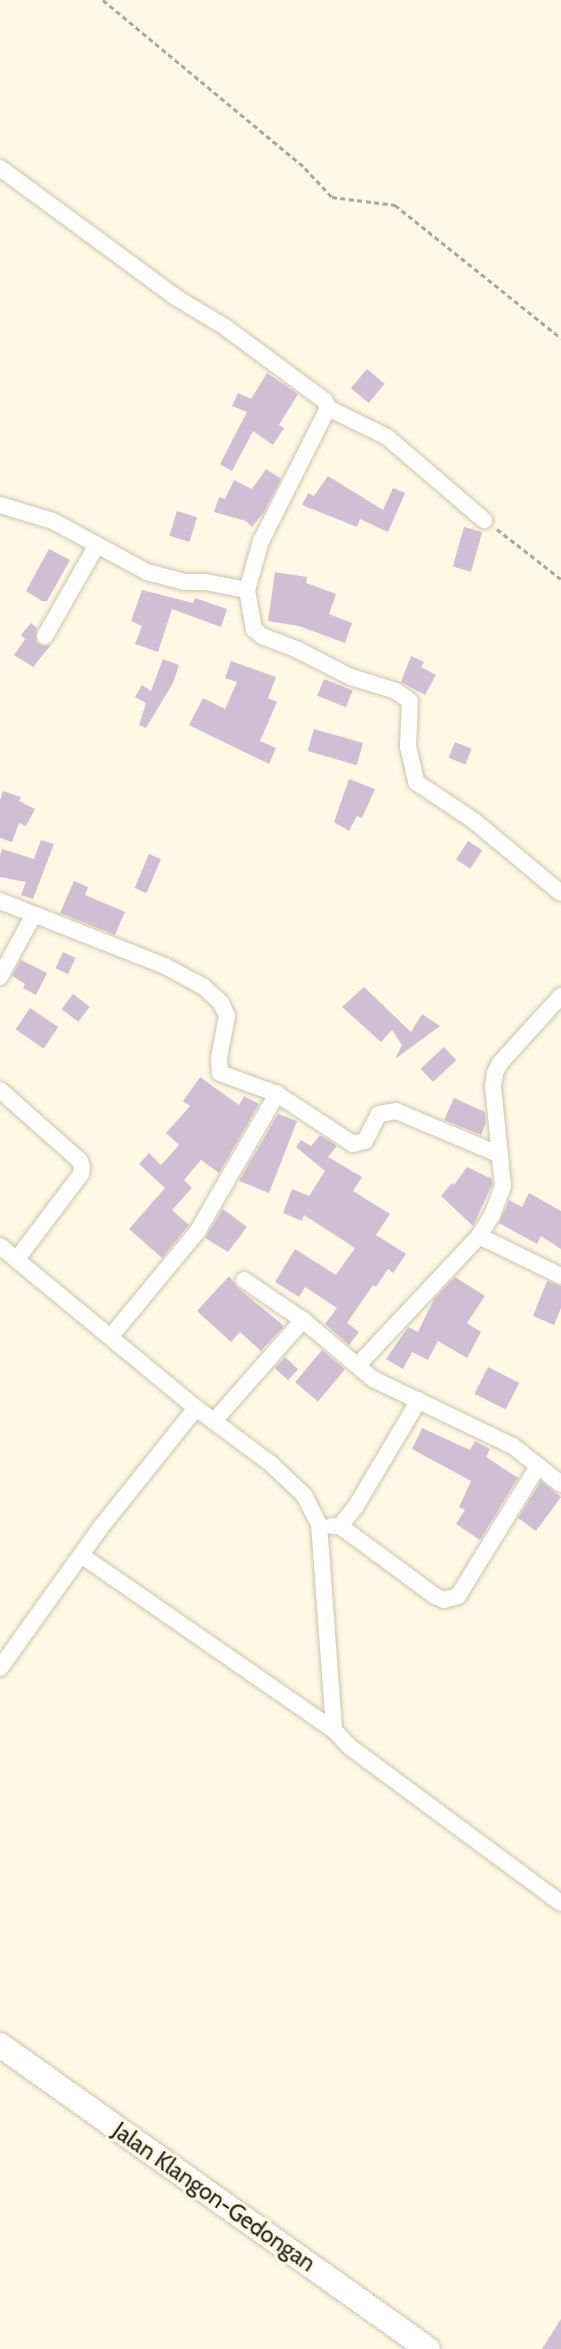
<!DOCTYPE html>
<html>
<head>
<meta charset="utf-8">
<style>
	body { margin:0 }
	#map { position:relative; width:561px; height:2349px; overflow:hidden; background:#fef8e4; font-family:Cabin,sans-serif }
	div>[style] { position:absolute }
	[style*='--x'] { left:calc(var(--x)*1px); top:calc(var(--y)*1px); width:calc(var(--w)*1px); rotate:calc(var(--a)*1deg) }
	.building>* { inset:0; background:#d0bfd4; transform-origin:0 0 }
	.path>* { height:2.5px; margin-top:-1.25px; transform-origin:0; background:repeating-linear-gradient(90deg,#aaa595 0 5px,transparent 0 8.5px) }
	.roads { filter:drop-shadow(0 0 2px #ccc4ab) drop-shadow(0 0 2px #ccc4ab) }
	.street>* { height:16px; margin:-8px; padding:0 8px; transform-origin:8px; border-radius:8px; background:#fff }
	.primary>* { height:24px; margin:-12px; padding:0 12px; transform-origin:12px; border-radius:12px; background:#fff }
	span { translate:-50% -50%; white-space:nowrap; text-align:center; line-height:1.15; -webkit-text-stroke:6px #fef8e4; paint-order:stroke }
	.street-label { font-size:23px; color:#211e15 }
</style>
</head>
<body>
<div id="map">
	<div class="building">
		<div style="left:367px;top:369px;width:23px;height:25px;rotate:40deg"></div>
		<div style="clip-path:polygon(267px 373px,298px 394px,279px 425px,284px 428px,273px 445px,253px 431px,232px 471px,220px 464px,247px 412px,232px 406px,238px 393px,251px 399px)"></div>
		<div style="clip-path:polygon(266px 469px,281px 479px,264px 512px,252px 527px,246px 521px,214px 512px,219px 497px,225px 499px,234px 480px,252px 489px)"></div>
		<div style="clip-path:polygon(328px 476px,383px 510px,393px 488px,405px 493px,388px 532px,360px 519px,357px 527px,302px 505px,308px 493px,314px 496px)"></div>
		<div style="left:177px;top:511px;width:21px;height:26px;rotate:17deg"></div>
		<div style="left:464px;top:527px;width:19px;height:41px;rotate:16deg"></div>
		<div style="clip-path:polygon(49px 549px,70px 560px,47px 601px,42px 601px,26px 591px)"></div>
		<div style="clip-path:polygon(275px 572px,307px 577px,306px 583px,336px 594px,329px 614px,352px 623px,345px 643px,299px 626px,268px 621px)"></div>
		<div style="clip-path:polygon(142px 590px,193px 603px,195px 598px,227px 609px,221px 627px,172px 609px,158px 652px,135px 644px,142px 626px,131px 621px)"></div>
		<div style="clip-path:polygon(31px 623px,37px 628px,36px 642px,44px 646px,51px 645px,33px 667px,14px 655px,25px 639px,21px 635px)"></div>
		<div style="clip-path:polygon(411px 656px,424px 662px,421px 667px,436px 675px,425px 695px,401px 682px)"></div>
		<div style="clip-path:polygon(163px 659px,179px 665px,173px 683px,146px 728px,139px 725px,146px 703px,135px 697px,142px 685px,151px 691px)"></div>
		<div style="clip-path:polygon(231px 661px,276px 677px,268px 698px,277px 702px,260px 741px,276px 748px,269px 764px,189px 725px,203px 698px,225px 709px,237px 682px,225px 678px)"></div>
		<div style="left:324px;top:679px;width:31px;height:18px;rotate:22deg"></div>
		<div style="left:314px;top:729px;width:51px;height:23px;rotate:16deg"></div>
		<div style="left:455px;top:742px;width:18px;height:17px;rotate:22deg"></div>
		<div style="clip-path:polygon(349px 779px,375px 789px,362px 818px,357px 816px,349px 831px,334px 822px)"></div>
		<div style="clip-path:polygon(3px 791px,21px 797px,19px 801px,35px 809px,26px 826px,19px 823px,12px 842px,0 838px,0 800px)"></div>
		<div style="clip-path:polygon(41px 840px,54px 844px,33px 899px,21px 895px,26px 882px,0 877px,0 856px,2px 849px,34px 859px)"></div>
		<div style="left:468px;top:841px;width:17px;height:22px;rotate:33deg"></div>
		<div style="left:149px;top:854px;width:13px;height:37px;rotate:23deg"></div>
		<div style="clip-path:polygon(74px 881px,88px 887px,85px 895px,125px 912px,115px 935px,60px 913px)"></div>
		<div style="left:63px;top:952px;width:14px;height:18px;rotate:25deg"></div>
		<div style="clip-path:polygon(21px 960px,47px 973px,36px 995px,23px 988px,25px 984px,12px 976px)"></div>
		<div style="clip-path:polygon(364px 987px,411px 1032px,422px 1014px,440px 1026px,395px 1059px,402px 1045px,392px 1030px,381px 1042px,342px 1007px)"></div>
		<div style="left:73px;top:994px;width:21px;height:19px;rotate:37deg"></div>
		<div style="left:30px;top:1008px;width:34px;height:26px;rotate:34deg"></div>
		<div style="left:444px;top:1047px;width:18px;height:32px;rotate:47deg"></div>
		<div style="clip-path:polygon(200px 1077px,239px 1105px,244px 1096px,259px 1104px,219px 1173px,201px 1160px,184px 1180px,192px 1188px,172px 1210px,189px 1225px,162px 1258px,129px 1229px,165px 1188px,139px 1164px,149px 1153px,161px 1165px,179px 1145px,166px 1133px,190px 1106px,183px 1101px)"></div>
		<div style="clip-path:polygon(454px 1098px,485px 1112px,486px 1123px,481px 1135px,444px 1120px)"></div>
		<div style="clip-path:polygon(278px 1114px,297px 1121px,269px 1193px,239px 1181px)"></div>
		<div style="clip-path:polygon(320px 1135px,337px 1146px,328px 1157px,362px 1177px,353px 1191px,390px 1214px,376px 1235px,406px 1254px,393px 1273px,388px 1269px,376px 1287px,373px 1285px,347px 1323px,359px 1332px,349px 1345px,325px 1324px,337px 1308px,305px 1287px,299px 1297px,275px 1282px,295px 1249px,336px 1275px,355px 1248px,304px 1215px,302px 1221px,283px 1213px,292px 1189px,309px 1196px,325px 1171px,296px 1147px,301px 1140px,311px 1146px)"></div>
		<div style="clip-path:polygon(467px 1167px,492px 1179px,492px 1185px,473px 1226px,441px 1196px,452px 1183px,454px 1185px)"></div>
		<div style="clip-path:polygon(529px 1193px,561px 1211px,561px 1249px,541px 1236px,537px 1244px,499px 1223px,509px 1200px,522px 1207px)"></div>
		<div style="clip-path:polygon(223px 1209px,247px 1227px,228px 1252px,205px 1238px)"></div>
		<div style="clip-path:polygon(229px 1276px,238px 1288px,284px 1326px,261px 1351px,240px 1332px,231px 1342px,197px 1311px)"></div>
		<div style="clip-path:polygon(455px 1277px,485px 1296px,467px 1323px,481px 1332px,467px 1358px,438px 1341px,428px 1360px,412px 1352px,403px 1369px,386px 1359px,408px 1327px,418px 1332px,434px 1299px)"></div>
		<div style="clip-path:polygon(547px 1281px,561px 1286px,561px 1308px,554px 1325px,533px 1316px)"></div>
		<div style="left:322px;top:1350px;width:30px;height:42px;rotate:40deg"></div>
		<div style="left:285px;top:1357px;width:18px;height:15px;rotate:43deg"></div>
		<div style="left:488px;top:1367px;width:35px;height:30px;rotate:27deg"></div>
		<div style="clip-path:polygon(422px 1428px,470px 1450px,475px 1441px,490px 1449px,486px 1457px,518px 1478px,480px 1540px,456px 1524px,465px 1510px,459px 1507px,471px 1481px,412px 1449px)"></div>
		<div style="clip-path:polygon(541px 1481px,561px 1497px,536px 1531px,518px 1518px)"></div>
		<div style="clip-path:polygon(561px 2319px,561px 2349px,542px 2349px)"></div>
	</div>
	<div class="path">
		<div style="--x:103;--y:0;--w:263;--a:39.7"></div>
		<div style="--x:305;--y:168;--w:40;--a:47"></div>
		<div style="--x:332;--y:197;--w:64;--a:7.2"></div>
		<div style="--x:395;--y:205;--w:213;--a:38.7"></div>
		<div style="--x:497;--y:529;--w:81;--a:38"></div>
	</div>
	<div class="roads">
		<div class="street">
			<div style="--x:0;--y:168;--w:220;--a:36.3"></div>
			<div style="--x:177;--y:298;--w:56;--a:31.1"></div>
			<div style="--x:225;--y:327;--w:124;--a:36.5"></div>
			<div style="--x:325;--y:401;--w:8;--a:67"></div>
			<div style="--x:328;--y:408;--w:149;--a:116.7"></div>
			<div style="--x:261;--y:541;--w:51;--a:105.9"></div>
			<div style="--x:247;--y:590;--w:40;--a:80"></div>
			<div style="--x:254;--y:629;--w:11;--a:41"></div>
			<div style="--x:262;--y:636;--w:39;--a:21"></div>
			<div style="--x:298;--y:650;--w:59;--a:27"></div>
			<div style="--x:351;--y:677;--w:47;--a:17.3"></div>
			<div style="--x:396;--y:691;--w:17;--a:36"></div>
			<div style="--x:410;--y:701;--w:45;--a:92.5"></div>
			<div style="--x:408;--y:746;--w:37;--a:77"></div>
			<div style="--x:416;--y:782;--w:69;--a:33.7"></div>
			<div style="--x:473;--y:820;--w:114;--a:39.7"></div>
			<div style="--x:328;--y:408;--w:66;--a:26.2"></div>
			<div style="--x:387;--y:437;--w:128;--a:40.6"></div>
			<div style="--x:0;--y:505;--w:55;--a:16.8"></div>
			<div style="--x:53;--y:521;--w:107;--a:28.5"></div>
			<div style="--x:147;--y:572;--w:38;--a:15"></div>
			<div style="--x:184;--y:582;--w:21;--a:0"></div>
			<div style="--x:205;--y:582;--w:43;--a:10.8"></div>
			<div style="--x:45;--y:636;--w:105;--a:-60.3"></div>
			<div style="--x:0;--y:901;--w:177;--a:21.5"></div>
			<div style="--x:165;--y:966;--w:44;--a:28.3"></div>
			<div style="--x:204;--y:987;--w:23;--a:43"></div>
			<div style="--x:221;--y:1003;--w:14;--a:65"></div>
			<div style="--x:227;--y:1016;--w:43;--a:100.8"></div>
			<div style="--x:219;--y:1058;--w:15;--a:86"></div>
			<div style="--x:220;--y:1073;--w:61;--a:20.2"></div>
			<div style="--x:277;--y:1094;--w:91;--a:33.3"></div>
			<div style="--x:353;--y:1144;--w:12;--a:-14"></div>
			<div style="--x:365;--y:1141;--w:30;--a:-63"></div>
			<div style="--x:379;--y:1114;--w:17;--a:-10"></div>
			<div style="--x:396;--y:1111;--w:113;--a:22.9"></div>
			<div style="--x:0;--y:977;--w:69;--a:-61.6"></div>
			<div style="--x:0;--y:1090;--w:107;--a:41.6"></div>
			<div style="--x:80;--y:1161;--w:6;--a:72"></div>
			<div style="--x:82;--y:1167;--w:7;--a:98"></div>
			<div style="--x:81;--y:1174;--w:106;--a:127"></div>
			<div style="--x:479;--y:1236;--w:91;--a:26"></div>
			<div style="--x:0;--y:1246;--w:254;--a:39.6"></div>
			<div style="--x:196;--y:1408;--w:94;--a:36.7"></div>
			<div style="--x:271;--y:1464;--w:45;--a:43.2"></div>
			<div style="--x:304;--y:1495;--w:33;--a:63"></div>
			<div style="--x:319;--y:1524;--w:207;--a:85.8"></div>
			<div style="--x:334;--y:1730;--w:23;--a:47"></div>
			<div style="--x:350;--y:1747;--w:262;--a:36.5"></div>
			<div style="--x:244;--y:1280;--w:71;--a:34.1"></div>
			<div style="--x:303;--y:1320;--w:92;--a:40.1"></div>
			<div style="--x:373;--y:1379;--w:155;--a:25.6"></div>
			<div style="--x:513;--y:1446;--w:61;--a:38.4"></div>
			<div style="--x:111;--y:1336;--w:135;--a:-50.4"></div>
			<div style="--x:197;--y:1232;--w:160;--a:-59.9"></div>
			<div style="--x:358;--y:1365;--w:177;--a:-46.8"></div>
			<div style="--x:479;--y:1236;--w:25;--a:-58"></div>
			<div style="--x:492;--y:1215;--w:31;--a:-69"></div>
			<div style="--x:503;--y:1186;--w:100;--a:-95.7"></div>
			<div style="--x:493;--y:1086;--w:13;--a:-81"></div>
			<div style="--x:495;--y:1073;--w:11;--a:-63"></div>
			<div style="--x:500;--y:1063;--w:91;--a:-47.7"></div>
			<div style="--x:214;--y:1421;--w:135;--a:-48.6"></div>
			<div style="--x:332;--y:1526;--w:8;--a:0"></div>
			<div style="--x:340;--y:1526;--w:26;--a:-51"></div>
			<div style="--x:356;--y:1506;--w:123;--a:-59.3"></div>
			<div style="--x:340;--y:1526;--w:118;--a:36.4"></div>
			<div style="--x:435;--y:1596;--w:10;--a:24"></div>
			<div style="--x:444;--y:1600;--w:15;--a:-16"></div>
			<div style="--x:458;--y:1596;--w:153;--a:-58.4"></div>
			<div style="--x:81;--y:1555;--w:308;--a:34.7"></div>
			<div style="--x:0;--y:1668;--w:173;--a:-54.4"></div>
			<div style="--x:101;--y:1527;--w:152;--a:-51.4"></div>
		</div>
		<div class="primary">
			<div style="--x:0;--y:2045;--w:525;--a:35.39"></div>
		</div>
	</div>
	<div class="street-label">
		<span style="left:214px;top:2197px;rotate:35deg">Jalan Klangon-Gedongan</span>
	</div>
</div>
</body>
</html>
